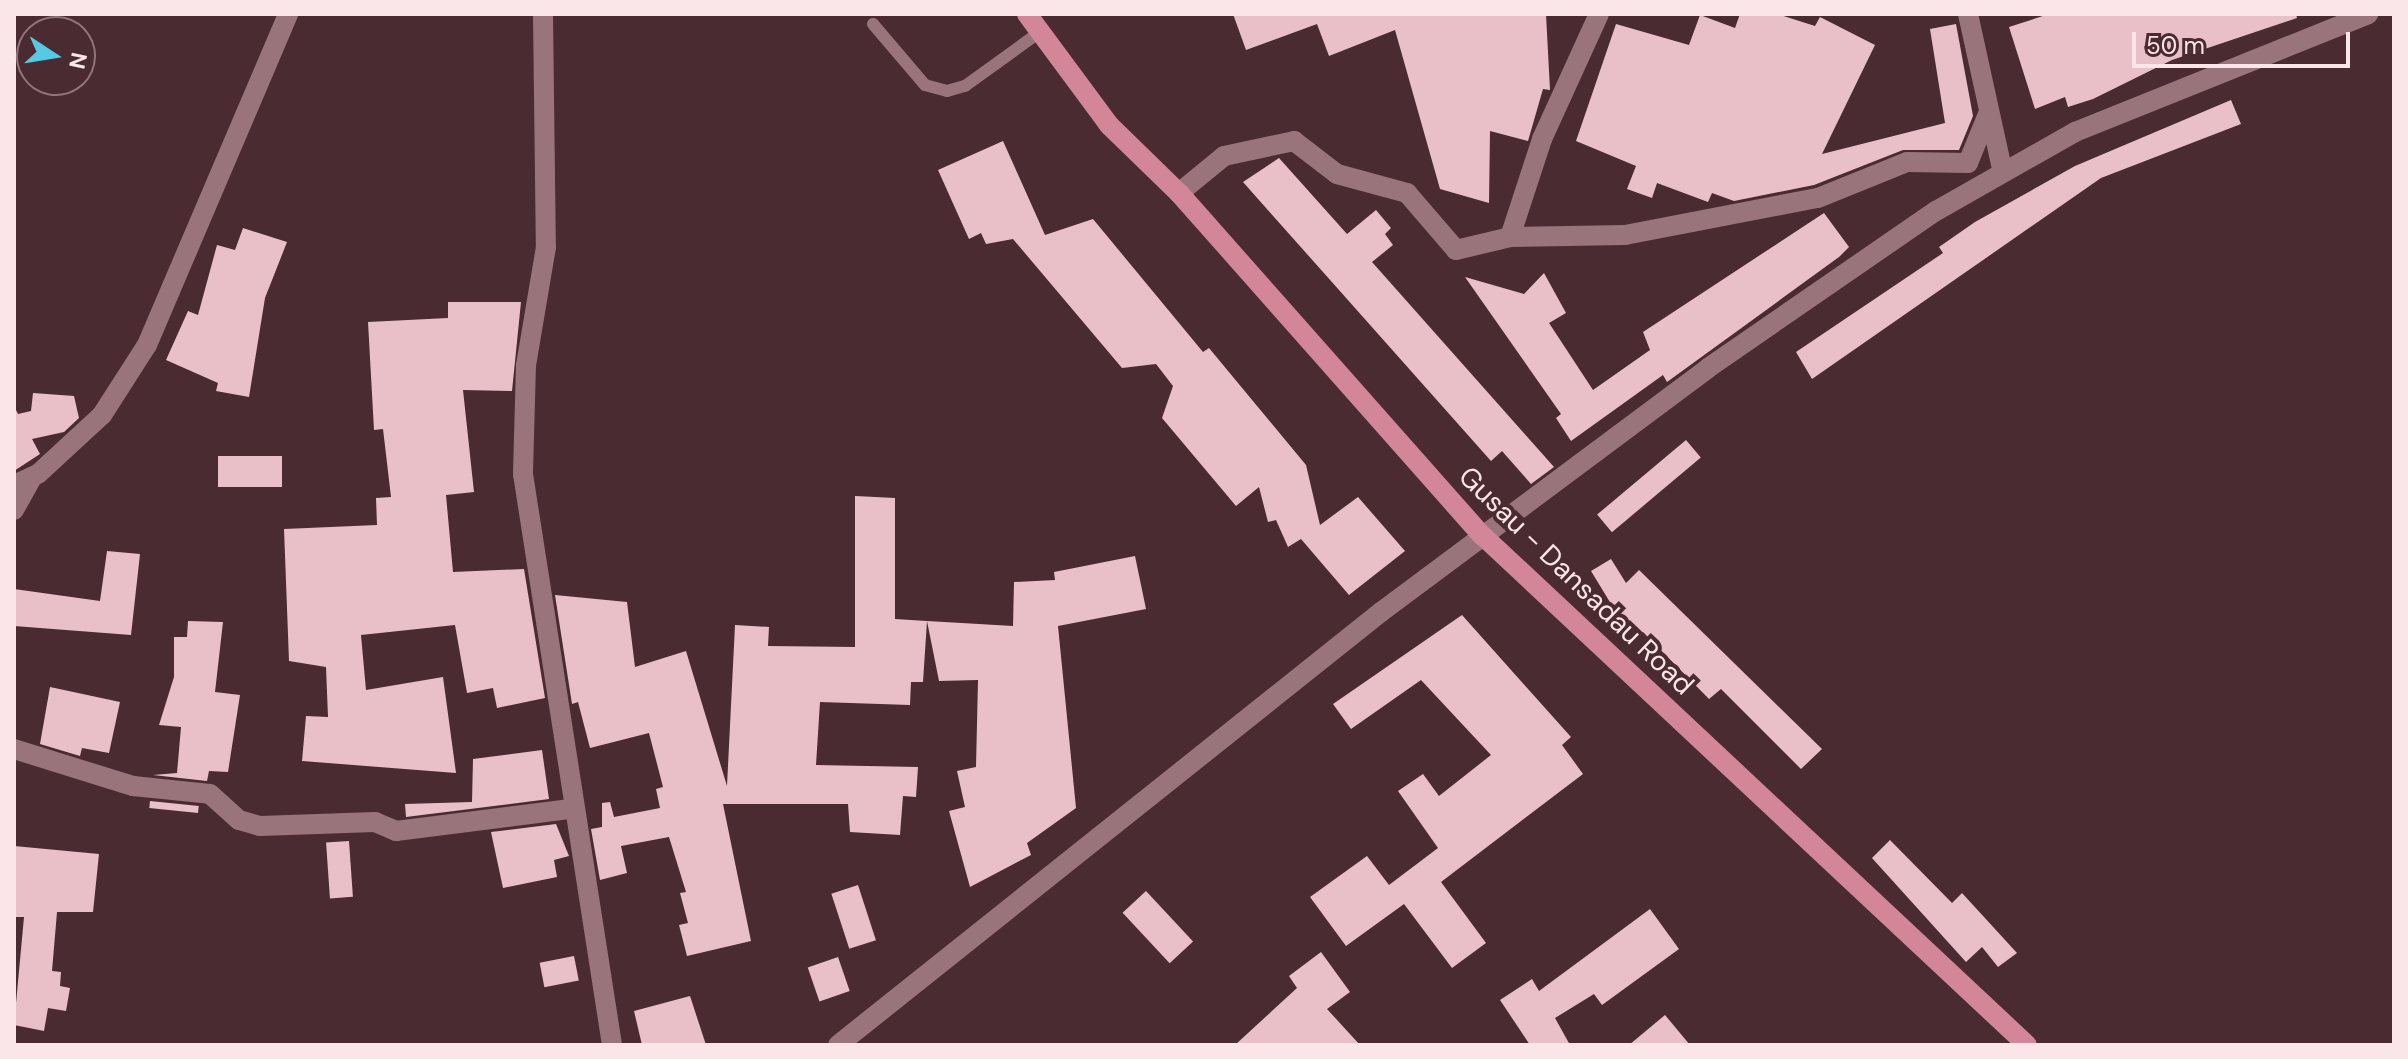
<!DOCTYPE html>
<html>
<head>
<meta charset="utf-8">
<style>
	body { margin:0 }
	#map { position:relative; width:2408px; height:1059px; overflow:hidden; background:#4a2b32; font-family:"DM Sans",sans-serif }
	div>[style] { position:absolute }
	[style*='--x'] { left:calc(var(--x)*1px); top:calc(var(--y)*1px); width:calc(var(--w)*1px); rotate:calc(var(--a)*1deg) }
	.building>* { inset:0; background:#e9c0c8; transform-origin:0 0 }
	.service>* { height:12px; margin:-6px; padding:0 6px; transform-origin:6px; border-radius:6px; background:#99747b }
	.minor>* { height:20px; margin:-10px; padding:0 10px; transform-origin:10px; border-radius:10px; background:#99747b }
	.primary>* { height:20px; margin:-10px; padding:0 10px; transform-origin:10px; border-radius:10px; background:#d38697 }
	span { translate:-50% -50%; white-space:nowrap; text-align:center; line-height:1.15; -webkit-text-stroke:8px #4a2b32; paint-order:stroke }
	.street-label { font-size:28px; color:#fae5e9 }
	.frame { position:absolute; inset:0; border:16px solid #fae5e9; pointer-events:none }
	.north { position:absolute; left:16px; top:16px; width:80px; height:80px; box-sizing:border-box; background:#4a2b32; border:2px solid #90757b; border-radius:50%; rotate:102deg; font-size:22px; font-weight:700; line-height:32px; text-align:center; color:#fae5e9 }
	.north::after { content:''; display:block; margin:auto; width:28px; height:36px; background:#58c9e3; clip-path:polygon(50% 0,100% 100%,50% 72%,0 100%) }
	.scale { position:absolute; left:2132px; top:32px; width:218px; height:36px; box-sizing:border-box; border:4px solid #fae5e9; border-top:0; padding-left:10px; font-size:24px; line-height:28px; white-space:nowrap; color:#fae5e9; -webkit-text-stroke:6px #4a2b32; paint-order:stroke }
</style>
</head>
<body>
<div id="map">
	<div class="building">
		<div style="clip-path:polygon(1233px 14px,1546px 14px,1550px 90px,1543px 89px,1528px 141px,1490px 131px,1489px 203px,1440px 189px,1395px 30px,1329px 56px,1317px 24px,1246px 50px)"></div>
		<div style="clip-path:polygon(1740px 14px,1777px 14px,1815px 26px,1820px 17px,1875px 45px,1822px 154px,1945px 123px,1930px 29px,1956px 24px,1973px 116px,1959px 150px,1903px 150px,1814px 185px,1734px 201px,1712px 193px,1708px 202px,1657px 183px,1652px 198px,1627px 189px,1636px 166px,1576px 141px,1616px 24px,1689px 45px,1700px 15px,1735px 28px)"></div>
		<div style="clip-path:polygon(2049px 14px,2296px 14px,2297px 18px,2172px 60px,2093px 99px,2068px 107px,2065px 97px,2035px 109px,2009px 27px)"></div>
		<div style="clip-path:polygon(2231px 100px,2241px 124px,2101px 178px,1812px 379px,1796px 352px,1943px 253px,1939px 247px,1975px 222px,2075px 166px)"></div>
		<div style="clip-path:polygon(1003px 141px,1045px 235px,1093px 219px,1203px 352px,1209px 348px,1306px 465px,1320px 525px,1358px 497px,1405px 551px,1349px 595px,1301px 539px,1288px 547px,1276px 520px,1268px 522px,1259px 487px,1236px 506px,1162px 418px,1173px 386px,1156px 364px,1122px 368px,1013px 239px,986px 244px,981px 233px,969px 239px,938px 170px)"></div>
		<div style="clip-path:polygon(1279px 158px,1347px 234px,1376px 210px,1391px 228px,1385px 234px,1393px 245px,1372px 262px,1554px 467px,1531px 484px,1502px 451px,1491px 461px,1243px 182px)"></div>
		<div style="clip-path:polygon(1824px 213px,1849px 247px,1839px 257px,1667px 382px,1663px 375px,1571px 441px,1556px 418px,1561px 414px,1465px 277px,1524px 294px,1544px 273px,1566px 313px,1549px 323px,1593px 390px,1650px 350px,1643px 332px)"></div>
		<div style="clip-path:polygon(243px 228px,287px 242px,265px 298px,249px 397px,216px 391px,218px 383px,166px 360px,188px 311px,198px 315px,217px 245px,235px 250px)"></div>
		<div style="clip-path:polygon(448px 302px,521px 302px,512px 391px,463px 390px,474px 492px,446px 495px,453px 572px,524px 569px,545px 698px,497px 708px,493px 688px,467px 693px,455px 625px,361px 635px,366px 690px,443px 677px,456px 773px,302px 761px,306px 716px,328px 717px,326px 667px,289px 661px,284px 529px,377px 525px,376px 498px,391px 497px,383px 429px,374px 430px,368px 322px,448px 318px)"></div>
		<div style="clip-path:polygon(33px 393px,74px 396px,79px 418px,64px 432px,32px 439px,40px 454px,14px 471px,14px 406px,18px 414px,31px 411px)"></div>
		<div style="left:1686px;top:440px;width:23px;height:116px;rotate:50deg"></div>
		<div style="left:218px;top:456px;width:64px;height:31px"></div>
		<div style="clip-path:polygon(855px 496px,895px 498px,895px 619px,927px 621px,923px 682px,911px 682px,910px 705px,820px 702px,816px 765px,918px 767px,916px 797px,903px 796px,900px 835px,850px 832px,848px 804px,723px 804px,751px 941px,687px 956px,679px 925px,688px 923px,680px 893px,686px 892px,669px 837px,621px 846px,627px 873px,600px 880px,591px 829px,602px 827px,602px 803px,610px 802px,614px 817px,660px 808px,656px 789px,663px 787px,649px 733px,590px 748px,578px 702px,572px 704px,555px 595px,627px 602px,635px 667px,686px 651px,727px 786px,735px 625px,769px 627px,768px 646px,855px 647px)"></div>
		<div style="clip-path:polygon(107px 551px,140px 554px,131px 635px,14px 626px,14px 589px,100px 601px)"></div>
		<div style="clip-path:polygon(1135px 556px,1146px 609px,1058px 626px,1076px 808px,1027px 843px,1031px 855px,970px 887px,949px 811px,965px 807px,957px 771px,976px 767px,978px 680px,939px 681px,927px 621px,1013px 626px,1014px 582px,1055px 580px,1054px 572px)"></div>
		<div style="clip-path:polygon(1611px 559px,1626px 583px,1639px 570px,1822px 749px,1801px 769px,1721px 689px,1709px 699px,1643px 632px,1634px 641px,1615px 622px,1619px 617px,1591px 571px)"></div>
		<div style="clip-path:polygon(1462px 615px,1571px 737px,1562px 745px,1583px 774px,1441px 882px,1486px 943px,1452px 968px,1404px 904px,1346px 946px,1310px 897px,1367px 856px,1389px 885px,1438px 848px,1398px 791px,1423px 774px,1439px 796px,1491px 755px,1421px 680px,1351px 729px,1333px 704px)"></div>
		<div style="clip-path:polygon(188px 621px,223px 622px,215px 692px,240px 695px,228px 772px,209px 771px,207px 781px,153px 775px,177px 773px,181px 727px,159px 725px,174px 677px,174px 637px,187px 637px)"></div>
		<div style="clip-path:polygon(50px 687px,120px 702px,109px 753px,82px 748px,80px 756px,40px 744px)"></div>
		<div style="clip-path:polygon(542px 750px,549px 799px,406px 817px,405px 804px,472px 802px,473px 759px)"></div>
		<div style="left:150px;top:801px;width:49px;height:7px;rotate:6deg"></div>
		<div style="clip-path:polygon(556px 824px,569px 856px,554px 860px,557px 877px,503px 888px,491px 832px)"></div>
		<div style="clip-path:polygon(1890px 840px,1952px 903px,1962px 893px,2017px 953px,1998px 967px,1982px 947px,1966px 962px,1872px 858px)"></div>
		<div style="left:349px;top:841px;width:56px;height:23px;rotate:86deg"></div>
		<div style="clip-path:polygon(14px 846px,99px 854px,93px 912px,57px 912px,52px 971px,61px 972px,60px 986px,70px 988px,66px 1011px,48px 1008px,44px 1031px,14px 1025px,24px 917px,14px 917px)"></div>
		<div style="left:858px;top:885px;width:58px;height:28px;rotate:72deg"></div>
		<div style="left:1146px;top:891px;width:69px;height:32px;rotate:47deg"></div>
		<div style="clip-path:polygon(1650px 909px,1679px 949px,1602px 1005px,1594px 994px,1555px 1018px,1570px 1045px,1530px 1045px,1500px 1000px,1532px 979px,1539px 991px)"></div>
		<div style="clip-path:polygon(1321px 952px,1350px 992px,1327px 1009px,1360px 1045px,1235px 1045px,1297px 988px,1289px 976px)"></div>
		<div style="left:574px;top:956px;width:25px;height:35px;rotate:79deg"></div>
		<div style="left:838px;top:957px;width:36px;height:32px;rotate:71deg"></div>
		<div style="clip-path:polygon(690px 996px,706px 1045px,642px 1045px,634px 1011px)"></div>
		<div style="clip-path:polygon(1665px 1015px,1690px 1045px,1629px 1045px)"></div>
	</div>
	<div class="service">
		<div style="--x:873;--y:24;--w:80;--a:49.6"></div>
		<div style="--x:925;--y:85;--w:23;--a:15"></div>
		<div style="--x:947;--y:91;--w:19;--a:-16"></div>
		<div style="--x:965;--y:86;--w:92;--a:-35.8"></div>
	</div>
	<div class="minor">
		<div style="--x:543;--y:14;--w:233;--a:89.3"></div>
		<div style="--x:546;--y:247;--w:120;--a:99.6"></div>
		<div style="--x:526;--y:365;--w:109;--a:91.6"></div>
		<div style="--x:523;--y:474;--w:578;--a:81.14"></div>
		<div style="--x:1968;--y:14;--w:159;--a:77.6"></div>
		<div style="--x:1179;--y:193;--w:58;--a:-39.4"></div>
		<div style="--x:1224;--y:156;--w:72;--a:-12.1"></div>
		<div style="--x:1294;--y:141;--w:54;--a:37.5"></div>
		<div style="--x:1337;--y:174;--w:73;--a:15.2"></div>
		<div style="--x:1407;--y:193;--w:75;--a:49.3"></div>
		<div style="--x:1456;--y:250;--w:56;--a:-13.5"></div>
		<div style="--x:1510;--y:237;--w:115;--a:-1"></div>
		<div style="--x:1625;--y:235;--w:197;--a:-10.9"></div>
		<div style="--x:1818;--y:198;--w:96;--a:-22"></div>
		<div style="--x:1907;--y:162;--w:61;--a:0.9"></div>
		<div style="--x:1968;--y:163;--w:53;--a:-67.8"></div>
		<div style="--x:1510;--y:237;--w:103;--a:-71.9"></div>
		<div style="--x:1542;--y:139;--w:137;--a:-65.5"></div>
		<div style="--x:14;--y:485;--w:26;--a:-25"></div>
		<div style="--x:38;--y:474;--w:87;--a:-42.7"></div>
		<div style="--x:102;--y:415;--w:83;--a:-57.3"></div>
		<div style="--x:147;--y:345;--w:360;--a:-66.9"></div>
		<div style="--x:14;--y:510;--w:37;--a:-61"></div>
		<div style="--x:14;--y:749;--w:125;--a:17.3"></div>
		<div style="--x:133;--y:786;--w:77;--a:5.9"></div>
		<div style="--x:210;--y:794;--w:39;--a:42"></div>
		<div style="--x:239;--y:820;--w:22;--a:16"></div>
		<div style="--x:260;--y:826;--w:115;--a:-2"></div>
		<div style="--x:375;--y:822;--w:23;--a:23"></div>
		<div style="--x:396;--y:831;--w:176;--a:-7.2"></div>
		<div style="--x:838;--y:1045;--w:695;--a:-38.57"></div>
		<div style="--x:1381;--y:612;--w:408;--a:-36.7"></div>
		<div style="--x:1708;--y:368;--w:277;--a:-34.6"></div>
		<div style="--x:1936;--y:211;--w:160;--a:-29.6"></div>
		<div style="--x:2075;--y:132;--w:316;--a:-21.9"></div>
	</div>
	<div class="primary">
		<div style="--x:1027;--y:14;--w:138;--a:53.5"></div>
		<div style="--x:1109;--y:125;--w:98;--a:44.2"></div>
		<div style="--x:1179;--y:193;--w:457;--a:48.5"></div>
		<div style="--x:1482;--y:535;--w:746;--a:43.1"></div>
	</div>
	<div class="street-label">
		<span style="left:1576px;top:581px;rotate:44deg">Gusau - Dansadau Road</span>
	</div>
	<div class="frame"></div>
	<div class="north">N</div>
	<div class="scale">50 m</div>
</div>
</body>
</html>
